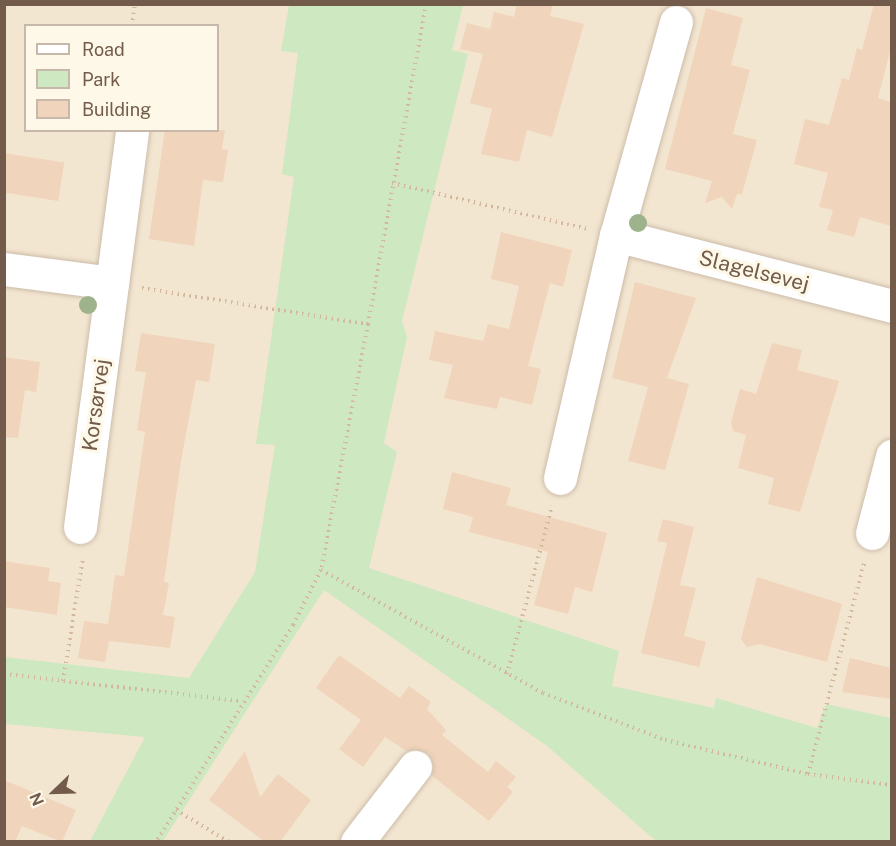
<!DOCTYPE html>
<html>
<head>
<meta charset="utf-8">
<style>
	body { margin:0 }
	#map { position:relative; width:896px; height:846px; overflow:hidden; background:#fbf4e2; font-family:"Public Sans",sans-serif }
	div>[style] { position:absolute }
	[style*='--x'] { left:calc(var(--x)*1px); top:calc(var(--y)*1px); width:calc(var(--w)*1px); rotate:calc(var(--a)*1deg) }
	.residential>* { inset:0; background:#f3e6d1 }
	.green>* { inset:0; background:#cee8c2 }
	.building>* { inset:0; background:#f0d4bb; transform-origin:0 0 }
	.path>* { height:4px; margin-top:-2px; transform-origin:0; background:repeating-linear-gradient(90deg,#d4b89e 0 1.5px,transparent 0 6px) }
	.roads { filter:drop-shadow(0 0 2px #ccbca9) drop-shadow(0 0 2px #ccbca9) }
	.minor>* { height:33px; margin:-16.5px; padding:0 16.5px; transform-origin:16.5px; border-radius:16.5px; background:#fff }
	.trees>* { width:18px; height:18px; margin:-9px; border-radius:50%; background:#9eb38c }
	span { translate:-50% -50%; white-space:nowrap; text-align:center; line-height:1.15; -webkit-text-stroke:6px #fef8e8; paint-order:stroke }
	.street-label { font-size:21px; color:#725b4a }
	.frame { position:absolute; inset:0; border:6px solid #725b4a; pointer-events:none }
	.legend { position:absolute; left:24px; top:24px; width:195px; height:108px; box-sizing:border-box; background:#fef8e8; border:2px solid #c6b9a9; margin:0; padding:8px 10px; list-style:none; font-size:18px; color:#725b4a }
	.legend li { display:flex; align-items:center; gap:12px; height:30px }
	.legend b { width:30px; border:2px solid #c6b9a9 }
	.north { position:absolute; left:24px; top:762px; width:60px; height:60px; -webkit-text-stroke:4px #fef8e8; paint-order:stroke; rotate:247deg; font-size:16px; font-weight:700; line-height:24px; text-align:center; color:#725b4a }
	.north::after { content:''; display:block; margin:auto; width:21px; height:27px; background:#725b4a; clip-path:polygon(50% 0,100% 100%,50% 72%,0 100%) }
</style>
</head>
<body>
<div id="map">
	<div class="residential">
		<div style="clip-path:polygon(evenodd,5px 5px,891px 5px,891px 841px,5px 841px,5px 5px,26px 26px,218px 26px,218px 130px,26px 130px,26px 26px)"></div>
	</div>
	<div class="green">
		<div style="clip-path:polygon(289px 5px,463px 5px,452px 50px,468px 54px,402px 321px,407px 337px,384px 443px,397px 452px,369px 568px,619px 651px,612px 686px,714px 708px,716px 698px,817px 728px,826px 704px,891px 718px,891px 841px,656px 841px,547px 746px,324px 590px,163px 841px,90px 841px,145px 737px,5px 724px,5px 657px,189px 678px,255px 572px,275px 445px,256px 444px,294px 177px,282px 174px,298px 53px,281px 51px)"></div>
	</div>
	<div class="building">
		<div style="clip-path:polygon(517px 4px,553px 4px,550px 16px,584px 24px,552px 137px,527px 130px,519px 162px,481px 154px,492px 109px,470px 103px,483px 54px,460px 49px,467px 23px,490px 29px,494px 12px,514px 17px)"></div>
		<div style="clip-path:polygon(874px 4px,891px 4px,891px 48px,878px 98px,891px 102px,891px 226px,860px 217px,854px 237px,827px 230px,833px 210px,819px 207px,828px 173px,794px 164px,805px 119px,829px 125px,842px 78px,849px 80px,857px 48px,862px 50px)"></div>
		<div style="clip-path:polygon(706px 8px,743px 18px,731px 65px,750px 70px,733px 134px,757px 140px,742px 194px,737px 194px,732px 209px,722px 197px,705px 203px,712px 181px,665px 169px)"></div>
		<div style="clip-path:polygon(165px 130px,225px 130px,222px 149px,228px 150px,223px 182px,203px 180px,194px 246px,149px 239px)"></div>
		<div style="left:4px;top:153px;width:61px;height:39px;rotate:9deg"></div>
		<div style="clip-path:polygon(501px 232px,572px 250px,563px 287px,550px 283px,528px 366px,541px 369px,532px 405px,500px 397px,497px 409px,444px 398px,453px 365px,429px 360px,435px 331px,483px 341px,488px 324px,509px 329px,519px 286px,491px 279px)"></div>
		<div style="clip-path:polygon(635px 282px,696px 298px,667px 378px,689px 384px,665px 470px,628px 461px,648px 387px,612px 378px)"></div>
		<div style="clip-path:polygon(141px 333px,215px 344px,209px 382px,196px 380px,181px 461px,164px 582px,169px 583px,163px 615px,175px 617px,170px 648px,109px 641px,105px 662px,78px 658px,84px 621px,108px 624px,115px 575px,124px 576px,145px 432px,137px 430px,146px 372px,135px 371px)"></div>
		<div style="clip-path:polygon(772px 343px,802px 350px,797px 370px,839px 381px,800px 512px,768px 504px,774px 478px,738px 468px,746px 435px,733px 431px,731px 422px,740px 389px,756px 394px)"></div>
		<div style="clip-path:polygon(4px 357px,40px 362px,36px 392px,25px 390px,18px 438px,4px 437px)"></div>
		<div style="clip-path:polygon(452px 472px,511px 488px,506px 505px,607px 533px,592px 592px,575px 587px,568px 614px,534px 605px,548px 552px,469px 532px,473px 517px,443px 509px)"></div>
		<div style="clip-path:polygon(663px 519px,694px 527px,680px 585px,696px 588px,684px 636px,706px 642px,699px 667px,641px 653px,667px 543px,657px 541px)"></div>
		<div style="clip-path:polygon(4px 561px,50px 568px,48px 581px,61px 583px,57px 615px,4px 607px)"></div>
		<div style="clip-path:polygon(757px 577px,842px 604px,827px 662px,759px 644px,747px 647px,741px 639px)"></div>
		<div style="clip-path:polygon(339px 655px,400px 698px,409px 686px,431px 702px,427px 709px,446px 730px,442px 735px,488px 772px,496px 761px,516px 777px,507px 787px,513px 792px,489px 821px,431px 775px,432px 760px,426px 752px,406px 751px,385px 737px,363px 767px,339px 749px,361px 720px,316px 688px)"></div>
		<div style="clip-path:polygon(850px 658px,891px 668px,891px 699px,842px 692px)"></div>
		<div style="clip-path:polygon(245px 751px,260px 797px,278px 774px,311px 800px,280px 842px,265px 842px,209px 800px)"></div>
		<div style="clip-path:polygon(4px 780px,76px 810px,62px 842px,22px 826px,15px 842px,4px 842px)"></div>
	</div>
	<div class="path">
		<div style="--x:132;--y:26;--w:22;--a:-82"></div>
		<div style="--x:392;--y:183;--w:201;--a:13.2"></div>
		<div style="--x:142;--y:288;--w:229;--a:9.1"></div>
		<div style="--x:368;--y:324;--w:250;--a:100.8"></div>
		<div style="--x:321;--y:570;--w:62;--a:117"></div>
		<div style="--x:293;--y:625;--w:257;--a:122.3"></div>
		<div style="--x:368;--y:324;--w:325;--a:-79.7"></div>
		<div style="--x:321;--y:570;--w:254;--a:29"></div>
		<div style="--x:543;--y:693;--w:131;--a:21.1"></div>
		<div style="--x:665;--y:740;--w:147;--a:13.4"></div>
		<div style="--x:808;--y:774;--w:85;--a:7.5"></div>
		<div style="--x:4;--y:674;--w:239;--a:6.5"></div>
		<div style="--x:507;--y:674;--w:174;--a:-75"></div>
		<div style="--x:63;--y:681;--w:125;--a:-80.8"></div>
		<div style="--x:808;--y:774;--w:221;--a:-75.1"></div>
		<div style="--x:176;--y:810;--w:62;--a:31.1"></div>
	</div>
	<div class="roads">
		<div class="minor">
			<div style="--x:676;--y:22;--w:221;--a:105.7"></div>
			<div style="--x:616;--y:235;--w:285;--a:14.4"></div>
			<div style="--x:4;--y:269;--w:109;--a:7.4"></div>
			<div style="--x:560;--y:478;--w:249;--a:-77"></div>
			<div style="--x:80;--y:527;--w:400;--a:-82.5"></div>
			<div style="--x:872;--y:533;--w:80;--a:-75.4"></div>
			<div style="--x:357;--y:842;--w:95;--a:-52.3"></div>
		</div>
	</div>
	<div class="trees">
		<div style="left:638px;top:223px"></div>
		<div style="left:88px;top:305px"></div>
	</div>
	<div class="street-label">
		<span style="left:754px;top:271px;rotate:14deg">Slagelsevej</span>
		<span style="left:96px;top:405px;rotate:-82deg">Korsørvej</span>
	</div>
	<div class="frame"></div>
	<ul class="legend">
	<li><b style="height:8px;background:#fff"></b>Road</li>
	<li><b style="height:16px;background:#cee8c2"></b>Park</li>
	<li><b style="height:16px;background:#f0d4bb"></b>Building</li>
	</ul>
	<div class="north">N</div>
</div>
</body>
</html>
